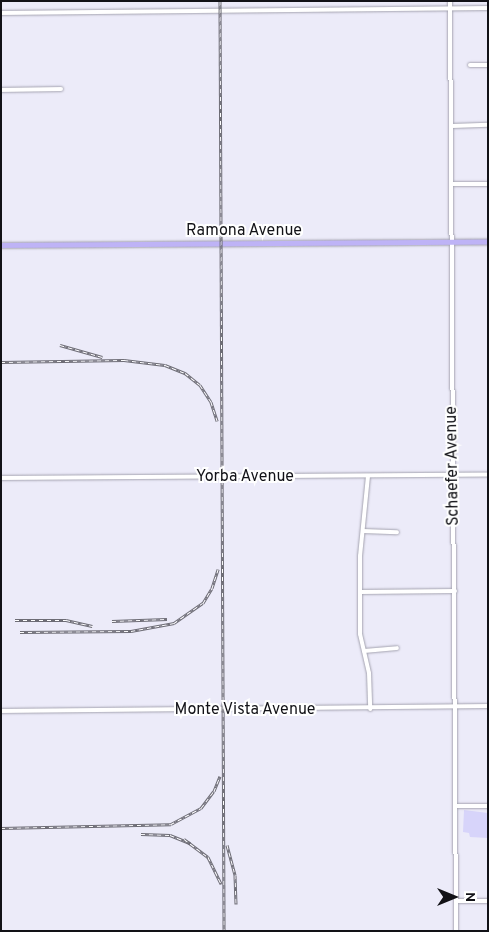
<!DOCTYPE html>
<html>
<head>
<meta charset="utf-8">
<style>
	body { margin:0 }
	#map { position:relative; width:489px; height:932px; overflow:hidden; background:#ecebf9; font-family:Overpass,sans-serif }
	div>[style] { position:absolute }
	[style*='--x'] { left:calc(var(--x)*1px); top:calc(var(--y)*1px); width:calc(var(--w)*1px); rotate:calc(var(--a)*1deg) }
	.green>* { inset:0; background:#d7d4fa }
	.roads { filter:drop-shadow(0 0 1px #a4a3b0) drop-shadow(0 0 1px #a4a3b0) }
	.minor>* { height:4px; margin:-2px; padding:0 2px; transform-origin:2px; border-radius:2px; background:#fff }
	.major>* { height:5px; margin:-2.5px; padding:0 2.5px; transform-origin:2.5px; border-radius:2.5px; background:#beb3f6 }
	.rail>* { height:3px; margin-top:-1.5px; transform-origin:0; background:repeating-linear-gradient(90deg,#fff 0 4px,#6d6c75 0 8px); box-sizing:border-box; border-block:1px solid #6d6c75 }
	span { translate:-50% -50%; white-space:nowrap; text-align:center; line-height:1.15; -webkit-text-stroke:4px #fff; paint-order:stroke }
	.street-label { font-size:16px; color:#121217 }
	.frame { position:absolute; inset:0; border:2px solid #121217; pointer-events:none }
	.north { position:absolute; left:429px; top:872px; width:50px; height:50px; -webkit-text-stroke:4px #fff; paint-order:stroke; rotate:90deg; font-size:14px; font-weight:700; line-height:20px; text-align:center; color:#121217 }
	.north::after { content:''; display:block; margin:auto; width:18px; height:22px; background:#121217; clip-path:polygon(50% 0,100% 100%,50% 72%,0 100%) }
</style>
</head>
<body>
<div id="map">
	<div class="green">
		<div style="clip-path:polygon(464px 810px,488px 813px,488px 838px,470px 837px,469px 833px,463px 832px)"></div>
	</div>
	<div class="roads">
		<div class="minor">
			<div style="--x:450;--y:1;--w:930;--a:89.63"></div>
			<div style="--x:1;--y:13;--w:487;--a:-0.6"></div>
			<div style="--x:470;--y:65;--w:18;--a:0"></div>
			<div style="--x:1;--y:90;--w:60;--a:-1"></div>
			<div style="--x:452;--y:126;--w:36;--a:-2"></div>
			<div style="--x:453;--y:184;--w:35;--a:0"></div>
			<div style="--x:368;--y:476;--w:80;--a:95.7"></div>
			<div style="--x:360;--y:556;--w:78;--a:90"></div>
			<div style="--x:360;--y:634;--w:40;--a:77"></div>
			<div style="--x:369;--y:673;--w:36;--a:88"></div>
			<div style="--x:1;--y:478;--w:487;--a:-0.4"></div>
			<div style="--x:363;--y:531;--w:34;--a:2"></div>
			<div style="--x:360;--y:592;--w:95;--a:-0.6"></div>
			<div style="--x:364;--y:651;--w:33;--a:-5"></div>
			<div style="--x:1;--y:711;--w:487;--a:-0.6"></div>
			<div style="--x:455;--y:806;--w:33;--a:0"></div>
			<div style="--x:456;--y:901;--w:32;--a:0"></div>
		</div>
		<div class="major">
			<div style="--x:1;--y:245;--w:487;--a:-0.4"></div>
		</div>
	</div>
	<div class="rail">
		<div style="--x:220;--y:1;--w:930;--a:89.75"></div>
		<div style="--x:60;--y:345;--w:44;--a:15.9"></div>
		<div style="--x:1;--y:362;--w:123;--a:-0.9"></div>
		<div style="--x:124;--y:360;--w:41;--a:7"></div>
		<div style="--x:165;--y:365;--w:22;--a:22"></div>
		<div style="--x:185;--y:373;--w:19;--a:39"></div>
		<div style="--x:200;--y:385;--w:20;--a:57"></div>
		<div style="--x:211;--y:402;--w:20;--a:72"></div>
		<div style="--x:15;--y:620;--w:51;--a:0"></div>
		<div style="--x:66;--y:620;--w:27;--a:13"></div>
		<div style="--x:112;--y:621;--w:55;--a:-2.1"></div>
		<div style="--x:20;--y:632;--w:111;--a:-0.5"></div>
		<div style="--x:131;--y:631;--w:44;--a:-10.5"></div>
		<div style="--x:174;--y:623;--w:35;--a:-35"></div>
		<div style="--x:203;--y:603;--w:17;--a:-59"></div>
		<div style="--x:212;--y:588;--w:20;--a:-72"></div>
		<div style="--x:1;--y:828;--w:170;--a:-1.3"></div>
		<div style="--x:171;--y:824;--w:34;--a:-28"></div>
		<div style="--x:201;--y:808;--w:21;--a:-53"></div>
		<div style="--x:214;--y:791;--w:16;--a:-68"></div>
		<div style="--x:141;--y:834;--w:29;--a:2"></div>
		<div style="--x:170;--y:835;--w:22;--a:22"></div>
		<div style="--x:184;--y:839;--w:30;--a:37"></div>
		<div style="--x:208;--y:857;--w:30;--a:64"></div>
		<div style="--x:227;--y:845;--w:31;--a:75"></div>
		<div style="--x:235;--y:875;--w:29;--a:88"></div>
	</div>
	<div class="street-label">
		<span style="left:244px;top:231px">Ramona Avenue</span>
		<span style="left:453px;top:466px;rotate:-91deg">Schaefer Avenue</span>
		<span style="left:245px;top:477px">Yorba Avenue</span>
		<span style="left:245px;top:710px">Monte Vista Avenue</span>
	</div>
	<div class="frame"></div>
	<div class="north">N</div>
</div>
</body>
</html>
